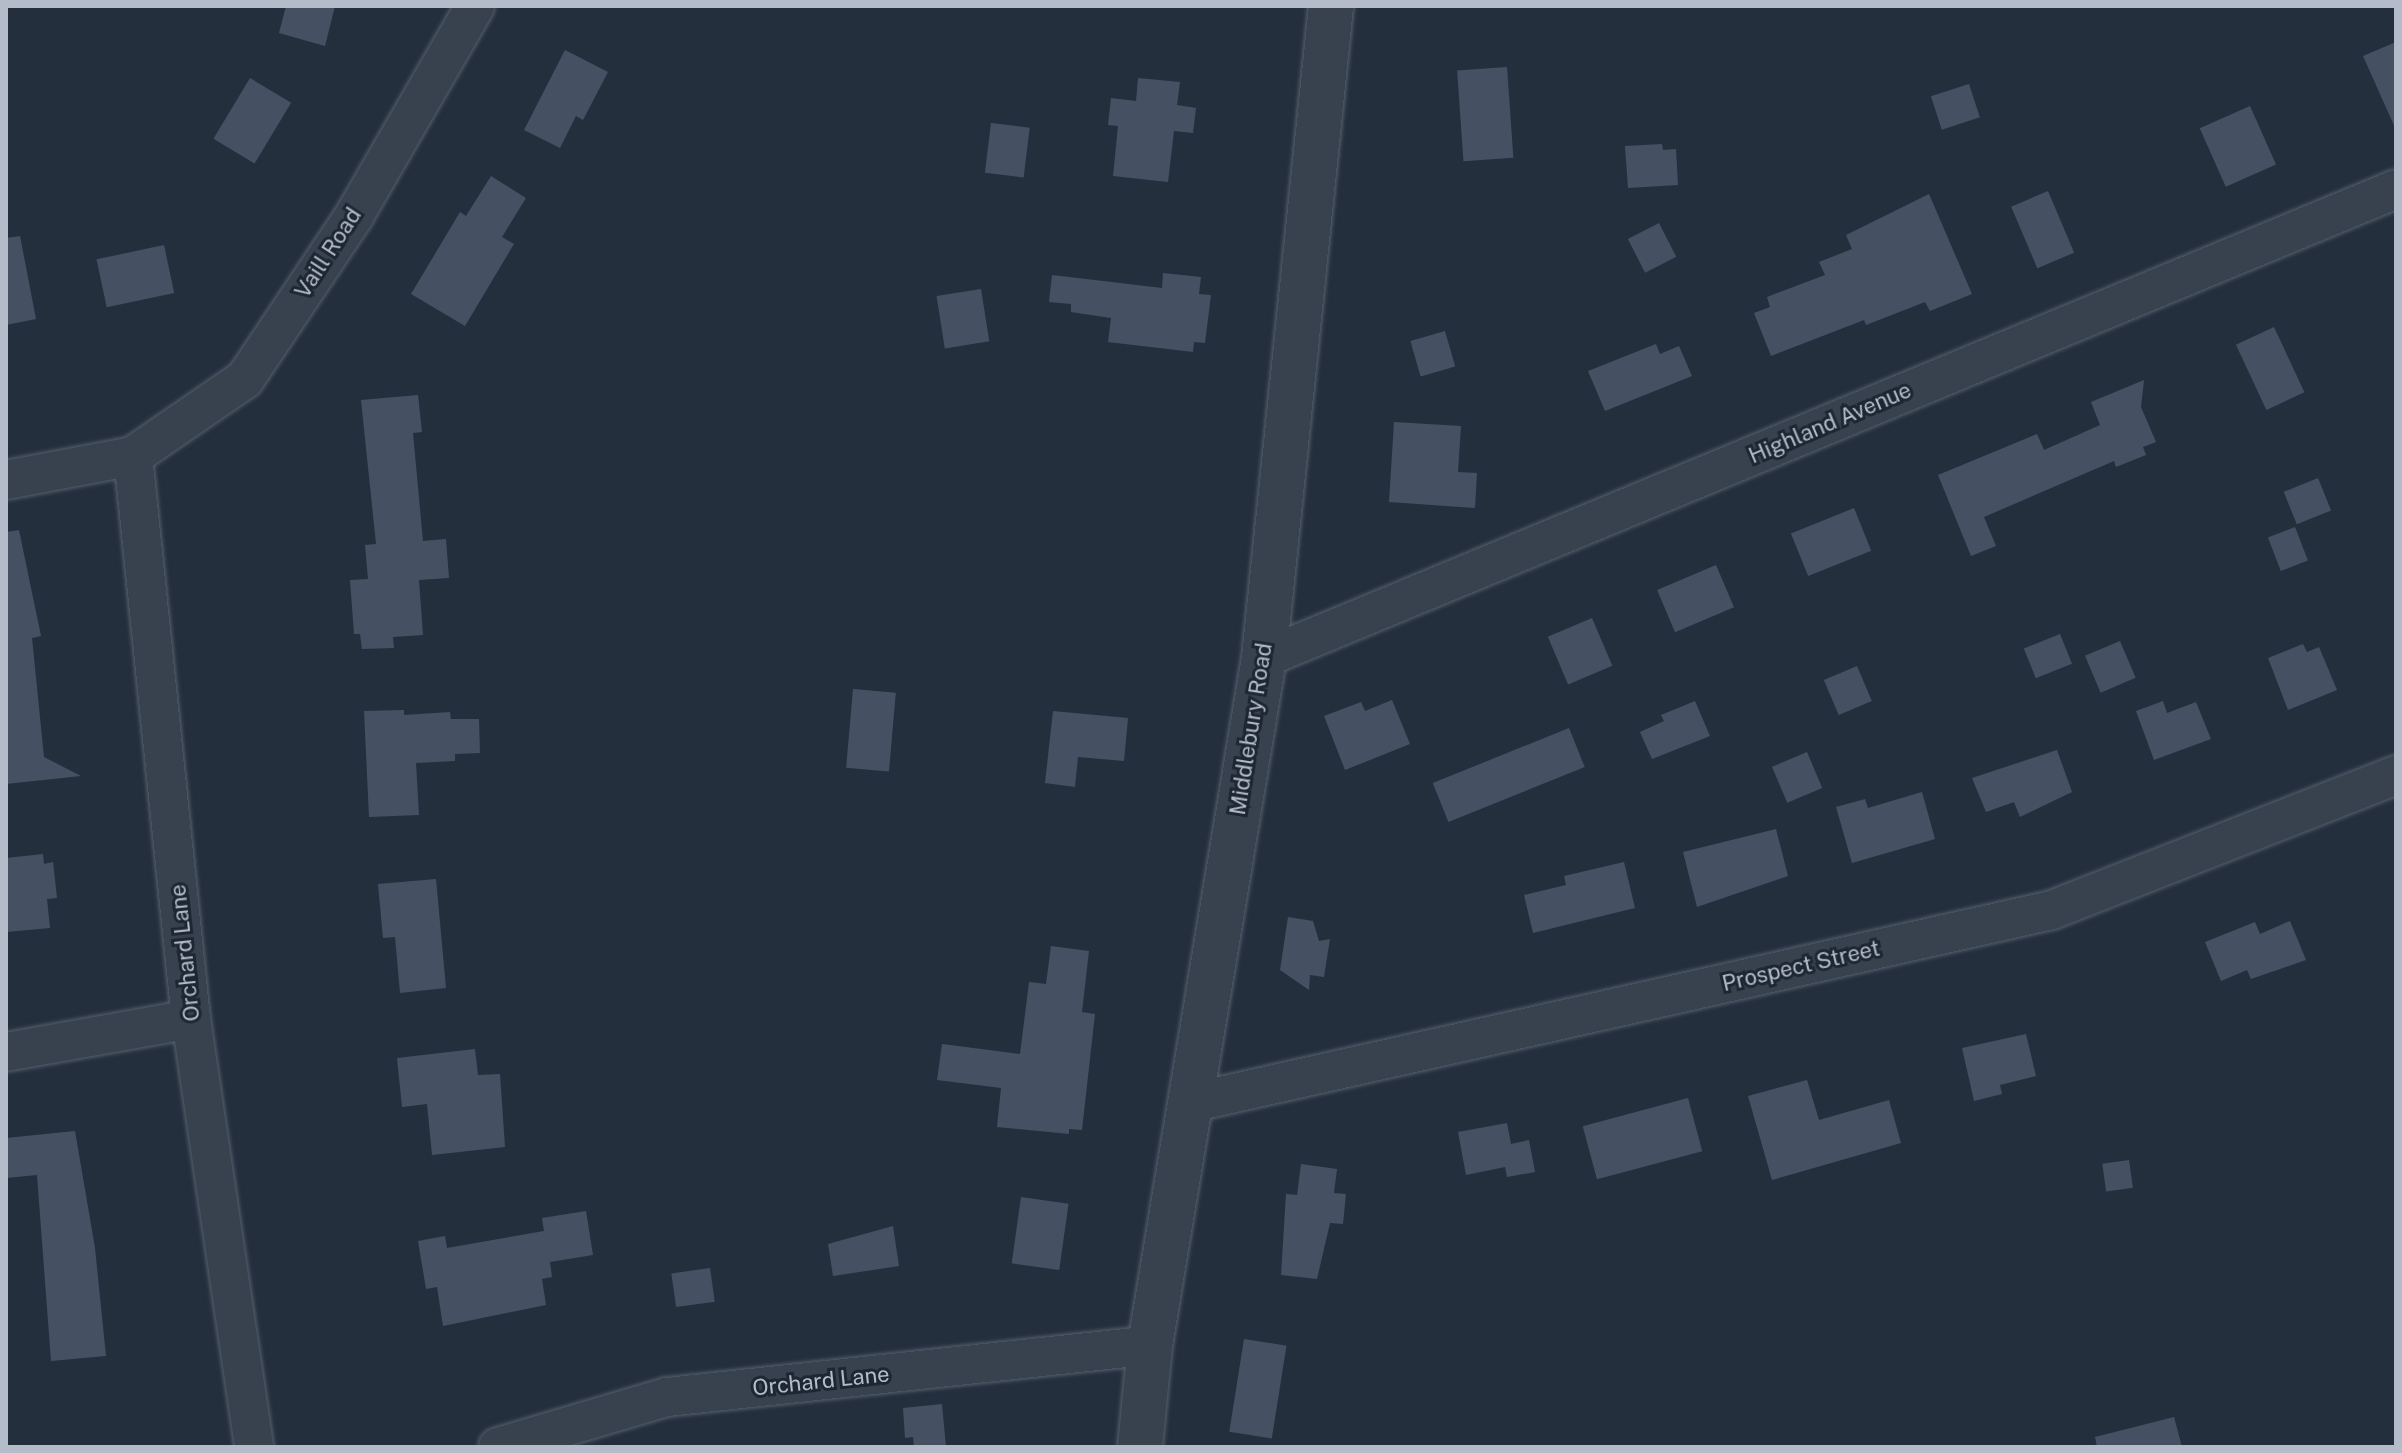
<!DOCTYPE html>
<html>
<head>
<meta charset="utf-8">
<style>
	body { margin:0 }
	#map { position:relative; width:2402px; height:1453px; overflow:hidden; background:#242f3e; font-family:"Public Sans",sans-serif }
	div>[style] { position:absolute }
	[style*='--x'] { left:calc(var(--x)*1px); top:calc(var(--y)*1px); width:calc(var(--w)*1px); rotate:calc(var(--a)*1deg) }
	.building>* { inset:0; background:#455162; transform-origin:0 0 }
	.roads { filter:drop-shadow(0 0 2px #565f6c) drop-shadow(0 0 2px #565f6c) }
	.minor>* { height:38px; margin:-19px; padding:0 19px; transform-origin:19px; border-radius:19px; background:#38414e }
	.tertiary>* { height:44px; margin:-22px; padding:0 22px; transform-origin:22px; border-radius:22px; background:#38414e }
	span { translate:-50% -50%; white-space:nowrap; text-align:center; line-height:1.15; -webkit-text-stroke:6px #1d2633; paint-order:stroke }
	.street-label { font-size:22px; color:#b4bcc9 }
	.frame { position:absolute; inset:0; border:8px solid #b4bcc9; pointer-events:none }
</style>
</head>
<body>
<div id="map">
	<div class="building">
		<div style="clip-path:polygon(286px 6px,335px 6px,325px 46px,279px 33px)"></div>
		<div style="clip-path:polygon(2396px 42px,2396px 130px,2363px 56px)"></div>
		<div style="clip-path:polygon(565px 50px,608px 72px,583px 120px,576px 116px,560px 148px,524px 130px)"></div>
		<div style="left:1507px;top:67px;width:91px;height:50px;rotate:86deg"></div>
		<div style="left:250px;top:78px;width:48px;height:71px;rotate:31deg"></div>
		<div style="clip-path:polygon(1138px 78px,1180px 82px,1177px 105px,1196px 108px,1193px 133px,1174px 131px,1168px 182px,1113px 176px,1118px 126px,1108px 125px,1111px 98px,1136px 101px)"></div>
		<div style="left:1969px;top:84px;width:35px;height:40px;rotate:72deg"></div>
		<div style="left:2250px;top:106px;width:64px;height:55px;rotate:66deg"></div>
		<div style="left:991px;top:123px;width:39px;height:50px;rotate:7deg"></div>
		<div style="clip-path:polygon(1662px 144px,1663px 150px,1676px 149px,1678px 185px,1628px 188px,1625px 146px)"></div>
		<div style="clip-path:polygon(491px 176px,526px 198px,502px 237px,514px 244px,465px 326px,411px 294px,460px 212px,466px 216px)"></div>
		<div style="left:2048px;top:191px;width:67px;height:40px;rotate:67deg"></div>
		<div style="clip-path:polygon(1929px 194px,1972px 294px,1930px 311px,1925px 302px,1866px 325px,1864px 320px,1771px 356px,1754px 313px,1770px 307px,1767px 297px,1825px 275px,1819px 262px,1852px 249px,1846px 235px)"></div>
		<div style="left:1659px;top:223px;width:38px;height:35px;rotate:63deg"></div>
		<div style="clip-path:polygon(20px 236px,36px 319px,6px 325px,6px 238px)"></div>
		<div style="left:164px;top:245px;width:49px;height:69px;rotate:78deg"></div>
		<div style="clip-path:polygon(1163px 273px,1201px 277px,1199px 294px,1211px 295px,1205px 343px,1194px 342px,1193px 352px,1108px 342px,1111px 318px,1071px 312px,1071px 304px,1049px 302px,1052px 275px,1162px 288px)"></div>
		<div style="left:981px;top:289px;width:53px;height:45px;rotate:81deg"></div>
		<div style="left:2274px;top:327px;width:72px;height:42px;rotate:65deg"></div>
		<div style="left:1445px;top:331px;width:37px;height:36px;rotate:74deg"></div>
		<div style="clip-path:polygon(1656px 344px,1660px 354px,1679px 346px,1692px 376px,1605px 411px,1588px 371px)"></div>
		<div style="clip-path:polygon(2144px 380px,2141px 407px,2156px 442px,2143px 447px,2146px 455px,2116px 467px,2114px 461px,1984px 517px,1996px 546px,1971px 556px,1938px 475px,2037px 434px,2044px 450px,2100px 425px,2091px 402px)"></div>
		<div style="clip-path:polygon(418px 395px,422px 432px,413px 433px,423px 541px,446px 539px,449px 578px,419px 580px,423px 635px,393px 637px,394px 648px,362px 649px,360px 634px,354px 634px,350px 580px,368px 579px,365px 545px,376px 544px,361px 400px)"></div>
		<div style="clip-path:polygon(1394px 422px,1461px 426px,1458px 472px,1477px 473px,1475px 508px,1389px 502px)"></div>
		<div style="left:2318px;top:478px;width:35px;height:37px;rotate:68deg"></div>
		<div style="left:1854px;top:508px;width:46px;height:68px;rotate:68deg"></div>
		<div style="left:2295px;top:527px;width:36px;height:29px;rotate:69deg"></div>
		<div style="clip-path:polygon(19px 530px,41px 636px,32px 638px,44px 757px,81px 776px,6px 784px,6px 532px)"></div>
		<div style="left:1716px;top:565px;width:46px;height:64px;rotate:67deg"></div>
		<div style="left:1592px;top:618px;width:52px;height:48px;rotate:67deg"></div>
		<div style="left:2060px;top:634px;width:32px;height:39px;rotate:68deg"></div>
		<div style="left:2120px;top:641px;width:40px;height:38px;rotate:67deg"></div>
		<div style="clip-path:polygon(2303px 644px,2307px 652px,2319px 647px,2337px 690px,2288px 710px,2268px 658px)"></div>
		<div style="left:1857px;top:666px;width:38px;height:36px;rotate:67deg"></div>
		<div style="left:853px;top:689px;width:43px;height:79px;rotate:5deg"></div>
		<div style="clip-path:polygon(1392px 700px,1410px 744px,1345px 770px,1324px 716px,1361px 702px,1365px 711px)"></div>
		<div style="clip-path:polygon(1695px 701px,1710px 736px,1652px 759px,1640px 732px,1664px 721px,1661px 715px)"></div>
		<div style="clip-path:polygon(2163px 701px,2167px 713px,2196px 702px,2211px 739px,2154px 760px,2136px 711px)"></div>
		<div style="clip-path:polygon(404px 710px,404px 715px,450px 712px,451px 719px,479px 719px,480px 753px,455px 754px,455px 761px,416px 763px,419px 815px,369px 817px,364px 711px)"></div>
		<div style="clip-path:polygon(1053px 711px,1128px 718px,1124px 761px,1078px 757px,1075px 787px,1045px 783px)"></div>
		<div style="left:1569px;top:728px;width:42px;height:147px;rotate:68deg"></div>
		<div style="clip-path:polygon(2057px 750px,2072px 792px,2020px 817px,2014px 802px,1986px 812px,1972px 778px)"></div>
		<div style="left:1807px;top:752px;width:39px;height:38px;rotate:67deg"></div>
		<div style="clip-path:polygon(1922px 792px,1935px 839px,1852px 863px,1836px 807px,1865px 799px,1868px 808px)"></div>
		<div style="clip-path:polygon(1776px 829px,1788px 876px,1697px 907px,1683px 852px)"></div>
		<div style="clip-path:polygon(43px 854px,44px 864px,53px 862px,57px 898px,47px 899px,50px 928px,6px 932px,6px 858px)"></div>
		<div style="clip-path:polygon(1624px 862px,1635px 908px,1533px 933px,1524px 895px,1566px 885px,1564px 876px)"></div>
		<div style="clip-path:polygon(436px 879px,446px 988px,400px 993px,395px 937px,383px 938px,378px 884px)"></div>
		<div style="clip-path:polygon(1288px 917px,1313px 921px,1319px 941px,1330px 939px,1324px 977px,1310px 975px,1309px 990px,1280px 970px)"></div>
		<div style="clip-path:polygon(2290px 921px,2306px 960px,2251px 979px,2247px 970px,2221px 981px,2205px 942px,2255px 922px,2260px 934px)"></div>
		<div style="clip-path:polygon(1051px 946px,1089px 951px,1082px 1012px,1095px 1014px,1082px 1130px,1069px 1129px,1069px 1134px,997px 1127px,1001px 1088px,937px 1080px,942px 1044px,1020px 1054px,1029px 982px,1046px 984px)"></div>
		<div style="clip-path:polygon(2026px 1034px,2036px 1076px,2000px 1085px,2002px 1094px,1974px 1101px,1962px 1048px)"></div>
		<div style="clip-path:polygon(475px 1049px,478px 1075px,500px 1074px,505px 1147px,432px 1155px,427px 1104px,402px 1107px,397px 1058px)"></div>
		<div style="clip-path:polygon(1807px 1080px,1819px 1120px,1889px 1100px,1901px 1143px,1772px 1180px,1748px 1096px)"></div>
		<div style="left:1688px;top:1098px;width:55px;height:109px;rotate:75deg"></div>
		<div style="clip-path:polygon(1507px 1123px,1511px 1144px,1529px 1140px,1535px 1172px,1507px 1177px,1505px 1167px,1466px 1175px,1458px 1132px)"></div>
		<div style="clip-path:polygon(75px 1131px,95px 1248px,106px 1356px,51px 1361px,37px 1175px,6px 1178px,6px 1138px)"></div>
		<div style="left:2129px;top:1160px;width:28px;height:27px;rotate:82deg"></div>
		<div style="clip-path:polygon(1301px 1164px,1337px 1169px,1334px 1193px,1346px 1194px,1343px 1224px,1330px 1223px,1317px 1279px,1281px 1275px,1286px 1194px,1297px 1195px)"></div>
		<div style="left:1021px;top:1197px;width:48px;height:67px;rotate:8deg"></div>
		<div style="clip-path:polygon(586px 1211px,593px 1255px,550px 1262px,552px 1277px,542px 1279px,546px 1305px,443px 1326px,437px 1287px,426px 1289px,418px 1241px,445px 1236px,447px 1248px,544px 1231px,542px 1218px)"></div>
		<div style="clip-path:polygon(893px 1226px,899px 1266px,833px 1276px,828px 1244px)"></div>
		<div style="left:710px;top:1268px;width:34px;height:39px;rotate:82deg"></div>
		<div style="left:1244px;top:1339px;width:43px;height:94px;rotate:9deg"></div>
		<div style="clip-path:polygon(942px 1404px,946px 1447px,914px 1447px,913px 1437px,905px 1438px,903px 1408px)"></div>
		<div style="clip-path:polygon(2174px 1417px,2182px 1447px,2097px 1447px,2095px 1437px)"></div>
	</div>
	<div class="roads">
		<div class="minor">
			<div style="--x:133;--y:456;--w:566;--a:84.12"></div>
			<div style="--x:191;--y:1019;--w:433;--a:81.6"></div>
			<div style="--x:6;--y:480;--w:129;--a:-10.7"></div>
			<div style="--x:133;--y:456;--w:136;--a:-34.5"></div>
			<div style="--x:245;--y:379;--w:196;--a:-56.2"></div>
			<div style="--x:354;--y:216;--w:242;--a:-60"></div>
			<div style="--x:1264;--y:658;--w:1225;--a:-22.5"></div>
			<div style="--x:6;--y:1052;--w:188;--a:-10.1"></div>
			<div style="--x:1190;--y:1103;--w:883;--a:-12.62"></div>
			<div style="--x:2052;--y:910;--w:370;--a:-21.4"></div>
			<div style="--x:498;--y:1447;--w:176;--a:-16.5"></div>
			<div style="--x:667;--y:1397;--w:486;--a:-6.1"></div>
		</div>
		<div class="tertiary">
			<div style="--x:1140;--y:1447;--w:102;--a:-84.4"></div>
			<div style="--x:1150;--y:1345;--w:696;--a:-80.58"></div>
			<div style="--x:1264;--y:658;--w:655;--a:-84.13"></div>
		</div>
	</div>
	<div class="street-label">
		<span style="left:328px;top:253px;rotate:-57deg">Vaill Road</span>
		<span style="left:1830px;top:423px;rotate:-23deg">Highland Avenue</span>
		<span style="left:1251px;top:729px;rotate:-81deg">Middlebury Road</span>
		<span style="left:185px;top:953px;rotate:-96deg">Orchard Lane</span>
		<span style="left:1801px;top:966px;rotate:-13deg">Prospect Street</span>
		<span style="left:821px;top:1381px;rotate:-6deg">Orchard Lane</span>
	</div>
	<div class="frame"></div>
</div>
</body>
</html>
